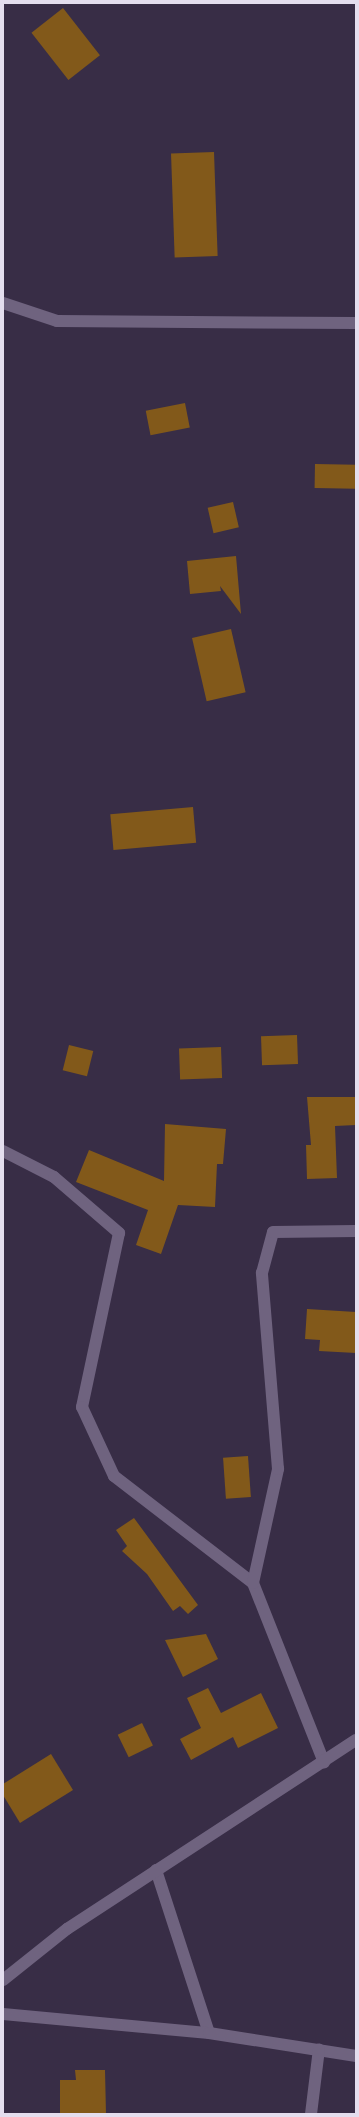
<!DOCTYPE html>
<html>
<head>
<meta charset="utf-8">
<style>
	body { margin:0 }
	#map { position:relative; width:359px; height:2117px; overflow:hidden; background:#382d46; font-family:"Zilla Slab",serif }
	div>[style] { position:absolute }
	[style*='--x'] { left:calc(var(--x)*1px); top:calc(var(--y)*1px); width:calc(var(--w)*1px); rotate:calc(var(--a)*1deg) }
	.building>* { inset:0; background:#82591a; transform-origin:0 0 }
	.minor>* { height:12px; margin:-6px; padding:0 6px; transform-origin:6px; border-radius:6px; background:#6f637f }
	span { translate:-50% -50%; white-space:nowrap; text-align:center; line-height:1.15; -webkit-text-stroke:3.5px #382d46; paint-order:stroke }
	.frame { position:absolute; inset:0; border:4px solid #e4deee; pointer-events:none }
</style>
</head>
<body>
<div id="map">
	<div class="building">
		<div style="left:63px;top:8px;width:60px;height:40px;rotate:52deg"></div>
		<div style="left:214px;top:152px;width:104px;height:43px;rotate:88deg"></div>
		<div style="left:185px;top:403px;width:25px;height:40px;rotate:79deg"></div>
		<div style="left:315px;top:464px;width:41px;height:24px;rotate:1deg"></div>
		<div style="left:233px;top:502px;width:26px;height:26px;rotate:77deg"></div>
		<div style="clip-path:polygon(236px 556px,241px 614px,220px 586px,221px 591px,190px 594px,187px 561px)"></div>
		<div style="left:231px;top:629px;width:65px;height:40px;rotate:77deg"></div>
		<div style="left:193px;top:807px;width:36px;height:83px;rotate:85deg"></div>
		<div style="left:297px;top:1035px;width:29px;height:36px;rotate:88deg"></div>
		<div style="left:69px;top:1045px;width:25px;height:26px;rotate:14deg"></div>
		<div style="left:221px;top:1047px;width:31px;height:42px;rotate:88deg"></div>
		<div style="clip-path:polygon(307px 1097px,356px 1097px,356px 1125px,335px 1126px,337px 1178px,307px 1179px,306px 1145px,311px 1145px)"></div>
		<div style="clip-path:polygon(165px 1124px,226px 1129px,223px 1164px,217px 1164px,215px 1207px,178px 1205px,161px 1254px,136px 1245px,148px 1210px,76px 1182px,89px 1150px,164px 1181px)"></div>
		<div style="clip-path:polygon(307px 1309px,356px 1312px,356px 1353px,319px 1351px,320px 1340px,305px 1339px)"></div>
		<div style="left:248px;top:1456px;width:41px;height:25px;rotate:86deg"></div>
		<div style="clip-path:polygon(134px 1518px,198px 1605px,188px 1614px,180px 1606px,173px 1611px,147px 1574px,122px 1551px,127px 1546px,116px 1530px)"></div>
		<div style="clip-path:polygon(206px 1634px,218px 1659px,183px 1677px,165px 1640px)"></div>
		<div style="clip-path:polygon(208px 1688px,221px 1713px,261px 1693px,278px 1728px,238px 1748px,233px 1737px,191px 1760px,180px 1739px,201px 1728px,187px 1698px)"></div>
		<div style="left:142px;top:1723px;width:25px;height:27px;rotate:64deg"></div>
		<div style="clip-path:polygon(51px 1754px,73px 1790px,20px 1823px,3px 1795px,3px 1784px)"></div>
		<div style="clip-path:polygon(75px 2070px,105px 2070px,106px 2114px,60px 2114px,60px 2080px,76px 2080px)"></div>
	</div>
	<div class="minor">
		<div style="--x:3;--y:303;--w:57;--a:18.4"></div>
		<div style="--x:57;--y:321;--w:299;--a:0.4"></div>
		<div style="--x:3;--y:1151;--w:57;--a:27"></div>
		<div style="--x:54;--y:1177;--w:86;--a:40.7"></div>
		<div style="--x:119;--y:1233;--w:178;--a:102"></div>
		<div style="--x:82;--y:1407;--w:76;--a:65.1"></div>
		<div style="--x:114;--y:1476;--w:175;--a:37.6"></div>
		<div style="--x:253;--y:1583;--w:193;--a:68.4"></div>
		<div style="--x:253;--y:1583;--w:117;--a:-77.6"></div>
		<div style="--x:278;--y:1469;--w:197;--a:-94.7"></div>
		<div style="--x:262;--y:1273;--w:42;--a:-75"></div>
		<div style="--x:273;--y:1232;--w:83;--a:-0.7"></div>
		<div style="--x:156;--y:1870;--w:171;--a:72"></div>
		<div style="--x:3;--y:1980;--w:82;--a:-38.6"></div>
		<div style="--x:67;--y:1929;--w:345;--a:-33.2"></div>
		<div style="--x:3;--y:2014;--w:207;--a:5.3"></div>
		<div style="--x:209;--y:2033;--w:149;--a:8.9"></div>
		<div style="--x:311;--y:2114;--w:65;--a:-83"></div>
	</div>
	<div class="frame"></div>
</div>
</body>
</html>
